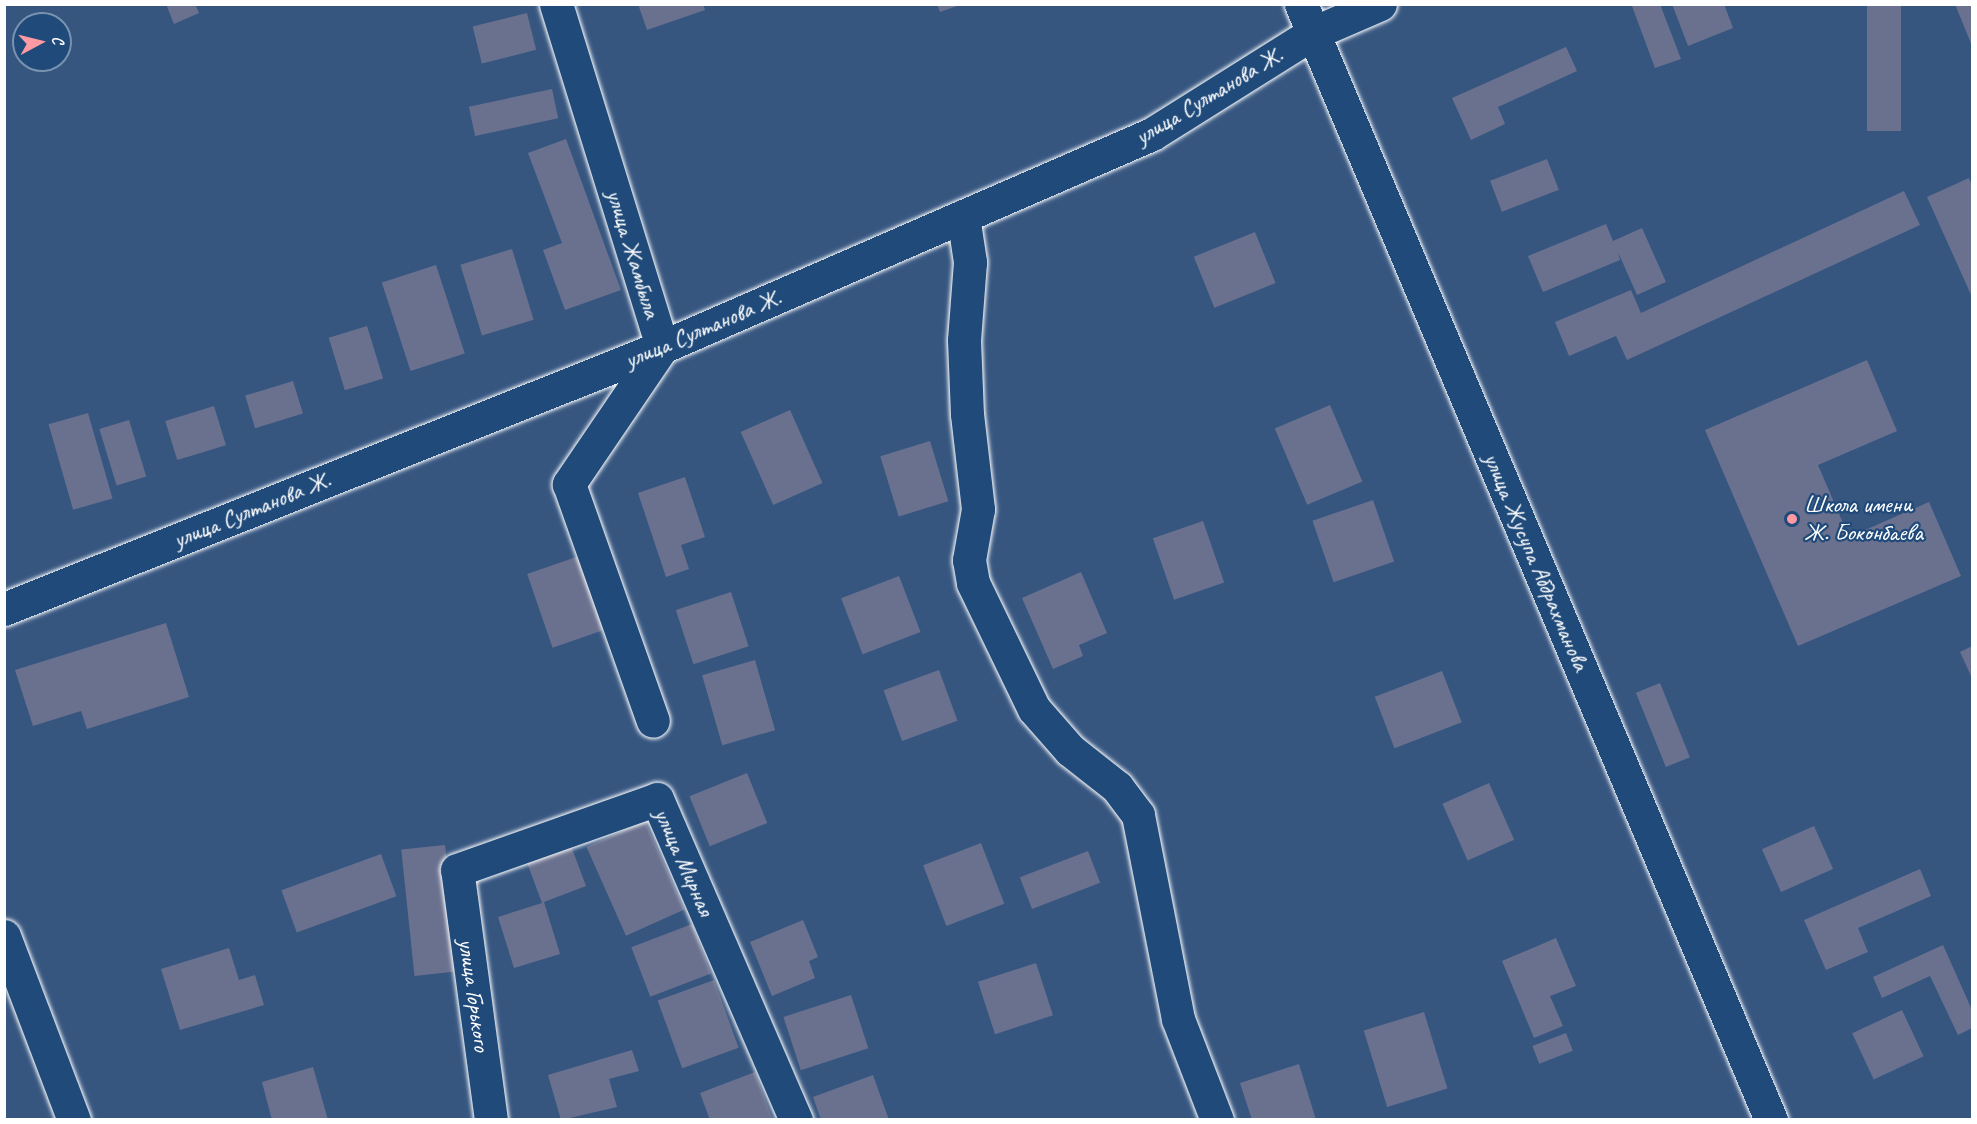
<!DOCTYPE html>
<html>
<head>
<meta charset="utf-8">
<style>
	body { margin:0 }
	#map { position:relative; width:1977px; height:1124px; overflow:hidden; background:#365680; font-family:Caveat,sans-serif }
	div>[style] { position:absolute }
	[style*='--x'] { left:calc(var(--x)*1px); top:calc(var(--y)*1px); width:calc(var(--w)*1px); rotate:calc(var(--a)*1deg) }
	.building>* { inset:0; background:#6a718f; transform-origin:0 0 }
	.roads { filter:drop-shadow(0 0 2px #fff) drop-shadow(0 0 2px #fff) }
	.minor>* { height:33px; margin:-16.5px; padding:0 16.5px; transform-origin:16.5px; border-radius:16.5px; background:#1f4a7a }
	.highway>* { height:33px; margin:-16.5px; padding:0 16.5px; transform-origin:16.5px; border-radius:16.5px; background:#1f4a7a }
	.dots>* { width:16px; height:16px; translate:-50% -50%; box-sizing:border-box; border:3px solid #1f4a7a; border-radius:50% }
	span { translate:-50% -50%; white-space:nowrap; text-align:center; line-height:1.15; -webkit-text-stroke:4.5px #1f4a7a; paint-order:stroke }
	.street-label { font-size:24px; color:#fff }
	.poi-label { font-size:24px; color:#fff }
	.left { translate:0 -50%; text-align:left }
	.frame { position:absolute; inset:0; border:6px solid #fff; pointer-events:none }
	.north { position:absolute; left:12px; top:12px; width:60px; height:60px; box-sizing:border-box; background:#1f4a7a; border:2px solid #7992af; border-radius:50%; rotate:83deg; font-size:16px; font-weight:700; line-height:24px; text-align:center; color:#fff }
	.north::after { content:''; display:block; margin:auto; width:21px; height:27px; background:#ff9aa2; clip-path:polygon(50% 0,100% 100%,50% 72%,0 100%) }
</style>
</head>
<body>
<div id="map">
	<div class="building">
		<div style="clip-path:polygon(166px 4px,195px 4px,199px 13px,174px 24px)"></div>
		<div style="clip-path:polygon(638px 4px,703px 4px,705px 10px,647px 30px)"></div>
		<div style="clip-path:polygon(937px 4px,960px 4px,960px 5px,940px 12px)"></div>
		<div style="clip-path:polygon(1636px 4px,1660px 4px,1681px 59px,1655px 68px,1632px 6px)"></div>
		<div style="clip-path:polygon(1672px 4px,1724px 4px,1733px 28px,1688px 46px)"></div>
		<div style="left:1867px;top:4px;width:34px;height:127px"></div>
		<div style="clip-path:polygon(1955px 4px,1972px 4px,1972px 46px)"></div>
		<div style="left:527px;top:13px;width:38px;height:56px;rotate:76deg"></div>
		<div style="clip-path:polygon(1566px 47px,1577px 71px,1498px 107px,1505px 124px,1471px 140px,1452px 98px)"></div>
		<div style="left:552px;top:89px;width:30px;height:85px;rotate:78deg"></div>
		<div style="clip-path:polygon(566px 139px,621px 290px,565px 310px,543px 250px,562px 243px,528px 153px)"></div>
		<div style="left:1547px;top:159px;width:33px;height:61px;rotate:69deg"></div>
		<div style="clip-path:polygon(1969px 178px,1972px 186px,1972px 297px,1927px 197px)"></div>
		<div style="clip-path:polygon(1904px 191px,1920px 225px,1627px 360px,1616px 336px,1569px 356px,1555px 322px,1631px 290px,1641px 313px)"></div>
		<div style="clip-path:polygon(1606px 224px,1613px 241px,1642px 228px,1666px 282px,1637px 295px,1618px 252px,1620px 260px,1543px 292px,1528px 256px)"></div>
		<div style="left:1255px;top:232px;width:55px;height:66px;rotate:68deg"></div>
		<div style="left:512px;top:249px;width:74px;height:54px;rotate:73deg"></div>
		<div style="left:436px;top:265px;width:93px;height:57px;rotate:72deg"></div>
		<div style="left:367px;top:326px;width:55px;height:40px;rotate:73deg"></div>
		<div style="clip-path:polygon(1867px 360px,1897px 431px,1818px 465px,1849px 537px,1929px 502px,1961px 576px,1798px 646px,1705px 430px)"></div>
		<div style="left:293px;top:381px;width:34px;height:50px;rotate:73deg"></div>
		<div style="left:1330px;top:405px;width:83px;height:60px;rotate:67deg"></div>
		<div style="left:214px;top:406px;width:41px;height:51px;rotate:73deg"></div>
		<div style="left:790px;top:410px;width:80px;height:54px;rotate:66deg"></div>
		<div style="left:88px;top:413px;width:89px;height:41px;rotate:74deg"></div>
		<div style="left:129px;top:420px;width:59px;height:31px;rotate:73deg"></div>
		<div style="left:930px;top:441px;width:63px;height:52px;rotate:73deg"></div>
		<div style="clip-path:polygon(685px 477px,705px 537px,681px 545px,689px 569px,666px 577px,638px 493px)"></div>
		<div style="left:1373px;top:500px;width:65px;height:64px;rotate:71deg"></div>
		<div style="left:1203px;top:521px;width:65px;height:53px;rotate:71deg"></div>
		<div style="left:582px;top:555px;width:78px;height:58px;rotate:71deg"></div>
		<div style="clip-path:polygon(1081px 572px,1107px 633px,1079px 645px,1083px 656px,1053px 669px,1022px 598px)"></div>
		<div style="left:899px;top:576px;width:60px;height:62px;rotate:69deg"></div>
		<div style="left:731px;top:592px;width:57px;height:58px;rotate:72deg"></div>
		<div style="clip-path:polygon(166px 623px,189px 697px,87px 729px,81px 711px,33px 726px,15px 670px)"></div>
		<div style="clip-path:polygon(1972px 646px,1972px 678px,1960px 652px)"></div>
		<div style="left:755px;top:660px;width:73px;height:55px;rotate:74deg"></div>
		<div style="left:939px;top:670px;width:54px;height:59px;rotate:70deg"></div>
		<div style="left:1442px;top:671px;width:55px;height:72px;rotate:69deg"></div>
		<div style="left:1660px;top:683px;width:80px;height:26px;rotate:68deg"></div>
		<div style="left:747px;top:773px;width:54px;height:62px;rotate:68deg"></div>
		<div style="left:1489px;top:783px;width:62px;height:51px;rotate:66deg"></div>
		<div style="left:645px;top:821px;width:97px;height:64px;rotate:66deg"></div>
		<div style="left:1814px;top:826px;width:47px;height:57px;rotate:66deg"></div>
		<div style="clip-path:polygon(570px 843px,586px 886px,544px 902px,560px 954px,514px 968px,498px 917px,542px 903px,526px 860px)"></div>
		<div style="left:981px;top:843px;width:65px;height:62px;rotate:69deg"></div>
		<div style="left:445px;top:845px;width:127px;height:44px;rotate:84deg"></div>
		<div style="left:1088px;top:851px;width:34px;height:73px;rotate:69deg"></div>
		<div style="left:381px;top:854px;width:45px;height:106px;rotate:70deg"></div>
		<div style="clip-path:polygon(1920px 869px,1931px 896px,1858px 928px,1868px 952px,1826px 970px,1804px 920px)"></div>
		<div style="clip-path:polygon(803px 920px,818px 957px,809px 961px,815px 978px,772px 996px,750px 942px)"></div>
		<div style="left:692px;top:924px;width:53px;height:65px;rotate:69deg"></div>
		<div style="clip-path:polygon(1556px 938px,1576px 986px,1550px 996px,1563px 1026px,1534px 1038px,1502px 961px)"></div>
		<div style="clip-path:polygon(1943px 945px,1972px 1010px,1972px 1028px,1958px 1035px,1930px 976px,1882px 998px,1873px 977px)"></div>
		<div style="clip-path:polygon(229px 948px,239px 980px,255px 975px,264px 1005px,180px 1030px,161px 969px)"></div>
		<div style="left:1036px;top:963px;width:55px;height:61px;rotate:72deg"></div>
		<div style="left:714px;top:980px;width:72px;height:60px;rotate:70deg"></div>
		<div style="left:851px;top:995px;width:56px;height:71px;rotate:72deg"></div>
		<div style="left:1902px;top:1010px;width:51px;height:55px;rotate:65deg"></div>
		<div style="left:1424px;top:1012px;width:80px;height:63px;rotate:73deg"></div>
		<div style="left:1566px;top:1033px;width:19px;height:36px;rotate:69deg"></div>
		<div style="clip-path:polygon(632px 1050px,639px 1071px,609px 1079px,617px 1107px,561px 1120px,548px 1075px)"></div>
		<div style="clip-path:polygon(1299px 1064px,1316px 1120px,1252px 1120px,1240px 1083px)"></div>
		<div style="clip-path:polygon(313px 1067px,328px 1120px,272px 1120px,262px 1082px)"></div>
		<div style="clip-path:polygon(755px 1072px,773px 1120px,710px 1120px,700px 1093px)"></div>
		<div style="clip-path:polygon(873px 1075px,889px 1120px,821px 1120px,813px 1097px)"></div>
	</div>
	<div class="roads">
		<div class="minor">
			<div style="--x:556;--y:4;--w:359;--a:72.8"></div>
			<div style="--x:662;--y:347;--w:166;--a:124.2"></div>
			<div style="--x:569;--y:484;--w:251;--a:70.5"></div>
			<div style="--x:963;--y:216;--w:47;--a:81.3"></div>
			<div style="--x:970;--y:262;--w:78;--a:94.4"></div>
			<div style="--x:964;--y:340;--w:74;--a:87.7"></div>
			<div style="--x:967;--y:414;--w:96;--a:83.4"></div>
			<div style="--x:978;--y:509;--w:52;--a:100"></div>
			<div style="--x:969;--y:560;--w:23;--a:80"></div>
			<div style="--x:973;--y:583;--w:140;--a:64.2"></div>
			<div style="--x:1034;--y:709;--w:55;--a:48.7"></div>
			<div style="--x:1070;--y:750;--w:60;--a:38.2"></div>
			<div style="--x:1117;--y:787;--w:35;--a:53"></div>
			<div style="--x:1138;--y:815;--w:208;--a:78.9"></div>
			<div style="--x:1178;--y:1019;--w:108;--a:68.9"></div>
			<div style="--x:4;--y:609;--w:708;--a:-21.71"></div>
			<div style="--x:662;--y:347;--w:534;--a:-23.49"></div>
			<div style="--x:1152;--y:134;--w:190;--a:-32.1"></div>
			<div style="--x:1313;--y:33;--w:73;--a:-23.4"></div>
			<div style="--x:4;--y:936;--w:197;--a:69.2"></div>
			<div style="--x:491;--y:1120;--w:252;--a:-97.7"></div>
			<div style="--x:457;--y:870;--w:212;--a:-19.5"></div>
			<div style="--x:657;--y:799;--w:350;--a:66.6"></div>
		</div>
		<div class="highway">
			<div style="--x:1301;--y:4;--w:1211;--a:67.16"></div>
		</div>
	</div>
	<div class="dots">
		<div style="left:1792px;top:519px;background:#ff9aa2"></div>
	</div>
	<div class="street-label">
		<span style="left:1209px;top:96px;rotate:-31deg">улица Султанова Ж.</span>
		<span style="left:633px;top:254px;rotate:73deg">улица Жамбыла</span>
		<span style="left:703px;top:329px;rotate:-23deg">улица Султанова Ж.</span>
		<span style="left:252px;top:510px;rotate:-22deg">улица Султанова Ж.</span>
		<span style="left:1536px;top:562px;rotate:67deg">улица Жусупа Абдрахманова</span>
		<span style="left:684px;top:862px;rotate:66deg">улица Мирная</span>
		<span style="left:474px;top:995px;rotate:82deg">улица Горького</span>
	</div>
	<div class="poi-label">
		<span class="left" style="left:1804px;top:519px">Школа имени<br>Ж. Боконбаева</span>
	</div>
	<div class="frame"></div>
	<div class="north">С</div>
</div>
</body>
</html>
